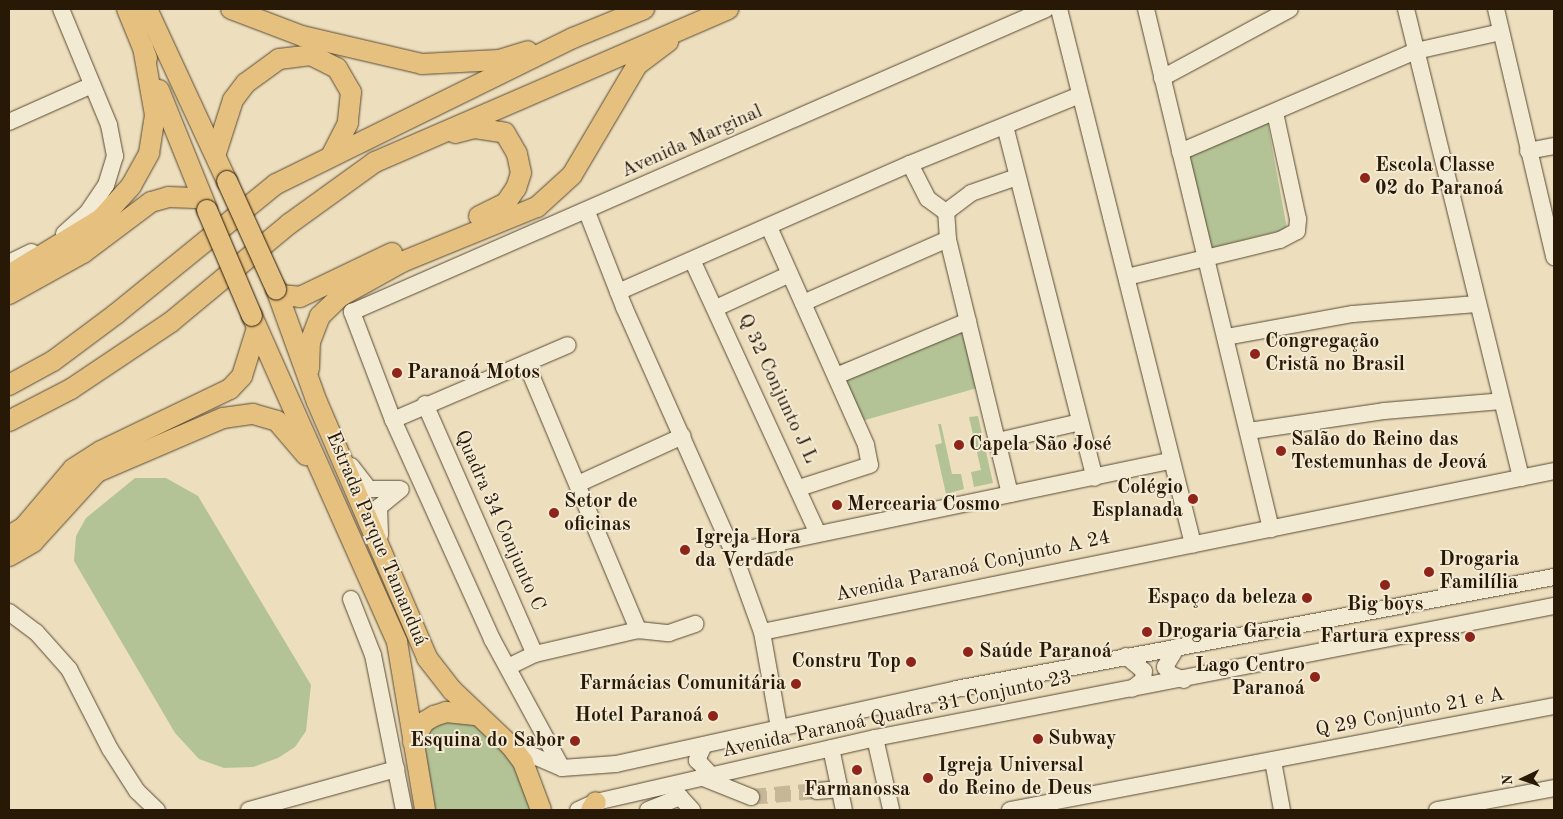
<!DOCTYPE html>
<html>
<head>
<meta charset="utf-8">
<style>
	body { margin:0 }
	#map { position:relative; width:1563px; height:819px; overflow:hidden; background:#eddfbd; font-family:"Old Standard TT",serif }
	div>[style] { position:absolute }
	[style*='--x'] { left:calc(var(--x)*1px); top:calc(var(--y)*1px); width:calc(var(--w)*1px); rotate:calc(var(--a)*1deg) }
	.green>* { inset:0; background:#b3c395; transform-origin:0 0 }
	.minor-tunnel>* { height:16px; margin-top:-8px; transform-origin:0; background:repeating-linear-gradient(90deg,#c6b798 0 16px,transparent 0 24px) }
	.roads { filter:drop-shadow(0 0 1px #594a34) drop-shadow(0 0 1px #594a34) }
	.minor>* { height:16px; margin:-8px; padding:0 8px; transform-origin:8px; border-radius:8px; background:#f3ead4 }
	.major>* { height:20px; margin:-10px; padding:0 10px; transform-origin:10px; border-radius:10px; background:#e6c07e }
	.bridges { filter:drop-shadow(0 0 1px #281806) drop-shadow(0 0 1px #281806) }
	.major-bridge>* { height:20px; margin:-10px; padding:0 10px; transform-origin:10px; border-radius:10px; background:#e6c07e }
	.dots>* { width:14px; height:14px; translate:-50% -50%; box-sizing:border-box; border:2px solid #f3ead4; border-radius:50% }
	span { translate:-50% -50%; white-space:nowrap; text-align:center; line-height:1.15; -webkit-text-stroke:4px #f3ead4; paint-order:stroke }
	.street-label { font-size:20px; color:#281806 }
	.poi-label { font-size:20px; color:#281806; font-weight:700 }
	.left { translate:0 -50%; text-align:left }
	.right { translate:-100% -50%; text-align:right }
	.frame { position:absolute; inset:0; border:10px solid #281806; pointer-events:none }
	.north { position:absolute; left:1498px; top:754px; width:50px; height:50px; -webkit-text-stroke:4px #f3ead4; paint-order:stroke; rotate:267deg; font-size:14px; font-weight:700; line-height:20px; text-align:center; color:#281806 }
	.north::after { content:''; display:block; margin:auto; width:18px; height:22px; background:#281806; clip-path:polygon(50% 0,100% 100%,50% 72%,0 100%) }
</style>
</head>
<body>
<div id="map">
	<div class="green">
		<div style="clip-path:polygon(1267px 119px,1287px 229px,1207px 249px,1182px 150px)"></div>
		<div style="left:961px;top:329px;width:61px;height:127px;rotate:74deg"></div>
		<div style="clip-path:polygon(978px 416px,993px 483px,974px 487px,971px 472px,981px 470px,969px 417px)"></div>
		<div style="clip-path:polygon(938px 424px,941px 424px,952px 474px,961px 474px,964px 489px,946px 494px,935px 445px,942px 443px)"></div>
		<div style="clip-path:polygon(135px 478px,166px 478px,198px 496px,311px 685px,306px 731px,295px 747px,278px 758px,253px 767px,224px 768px,199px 759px,175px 733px,74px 561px,76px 536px,86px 518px)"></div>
		<div style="clip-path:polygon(449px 716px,474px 718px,508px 748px,538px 810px,433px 810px,424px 743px,430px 728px)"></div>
	</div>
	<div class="minor-tunnel">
		<div style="--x:751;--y:797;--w:66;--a:-5.2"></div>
	</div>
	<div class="roads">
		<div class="minor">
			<div style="--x:61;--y:9;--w:126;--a:67.5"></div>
			<div style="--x:109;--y:125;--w:32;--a:79"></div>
			<div style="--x:115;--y:156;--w:30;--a:107"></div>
			<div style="--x:106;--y:185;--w:34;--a:124"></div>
			<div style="--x:87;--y:213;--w:31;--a:138"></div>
			<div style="--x:1059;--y:9;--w:552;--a:75.94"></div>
			<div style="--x:1146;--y:9;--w:535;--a:76.48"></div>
			<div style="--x:1406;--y:9;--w:483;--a:76.2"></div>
			<div style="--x:1496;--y:9;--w:255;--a:76.8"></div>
			<div style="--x:1162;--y:78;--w:145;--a:-28.3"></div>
			<div style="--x:9;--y:122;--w:91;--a:-24"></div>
			<div style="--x:1005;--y:126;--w:363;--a:75.7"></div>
			<div style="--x:1528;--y:151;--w:26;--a:-11"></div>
			<div style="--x:1180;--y:152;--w:257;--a:-23.2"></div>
			<div style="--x:1416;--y:51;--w:87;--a:-12.6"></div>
			<div style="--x:910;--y:164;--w:39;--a:63"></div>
			<div style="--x:928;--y:199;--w:22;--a:36"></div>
			<div style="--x:587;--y:212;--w:102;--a:68.7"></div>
			<div style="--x:624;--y:307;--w:268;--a:66"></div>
			<div style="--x:733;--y:552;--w:85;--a:70.1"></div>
			<div style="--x:762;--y:632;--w:97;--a:79.9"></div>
			<div style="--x:769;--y:227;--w:239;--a:66"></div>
			<div style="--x:866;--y:445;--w:20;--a:79"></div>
			<div style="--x:870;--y:465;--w:75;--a:162.1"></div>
			<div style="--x:693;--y:262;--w:296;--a:65.3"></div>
			<div style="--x:9;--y:263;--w:25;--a:-26"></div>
			<div style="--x:1127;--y:277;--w:157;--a:-13.6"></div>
			<div style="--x:1280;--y:240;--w:19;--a:-28"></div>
			<div style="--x:1297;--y:231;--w:12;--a:-85"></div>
			<div style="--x:1298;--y:219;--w:108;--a:-102.2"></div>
			<div style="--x:618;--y:292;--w:319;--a:-23.7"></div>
			<div style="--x:910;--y:164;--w:183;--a:-22.1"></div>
			<div style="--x:803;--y:303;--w:158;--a:-23.8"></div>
			<div style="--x:716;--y:308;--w:81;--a:-24.7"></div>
			<div style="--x:1226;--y:337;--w:129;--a:-10.3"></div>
			<div style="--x:1353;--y:314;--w:124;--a:-4.6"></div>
			<div style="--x:526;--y:363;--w:290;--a:67.2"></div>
			<div style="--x:836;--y:376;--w:143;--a:-22.6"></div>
			<div style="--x:425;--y:404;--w:273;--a:66.3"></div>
			<div style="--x:393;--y:420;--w:190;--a:-23.2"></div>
			<div style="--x:1249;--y:431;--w:136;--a:-8.4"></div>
			<div style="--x:1384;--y:411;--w:118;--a:-4.8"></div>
			<div style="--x:998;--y:441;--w:84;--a:-13"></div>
			<div style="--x:351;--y:466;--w:29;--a:52"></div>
			<div style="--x:369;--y:489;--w:30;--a:0"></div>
			<div style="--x:578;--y:484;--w:115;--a:-24.6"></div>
			<div style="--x:1010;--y:494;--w:262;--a:-103.7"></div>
			<div style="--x:948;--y:239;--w:27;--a:-94"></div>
			<div style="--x:946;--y:212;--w:31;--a:-37"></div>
			<div style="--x:971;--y:193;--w:49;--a:-19.2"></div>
			<div style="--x:380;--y:535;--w:28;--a:-92"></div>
			<div style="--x:379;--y:507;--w:28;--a:-39"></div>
			<div style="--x:733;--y:552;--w:446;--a:-11.8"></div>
			<div style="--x:351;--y:599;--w:60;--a:68.6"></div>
			<div style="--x:373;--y:655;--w:158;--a:78.7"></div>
			<div style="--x:9;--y:612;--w:34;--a:37"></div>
			<div style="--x:36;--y:632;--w:50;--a:48.3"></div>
			<div style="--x:69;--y:669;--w:90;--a:62.9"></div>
			<div style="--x:110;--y:749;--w:50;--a:57.3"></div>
			<div style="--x:137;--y:791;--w:28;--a:44"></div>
			<div style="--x:762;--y:632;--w:808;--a:-11.49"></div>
			<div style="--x:1177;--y:647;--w:23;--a:121"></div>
			<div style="--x:1165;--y:667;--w:9;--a:54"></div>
			<div style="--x:1170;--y:674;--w:15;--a:23"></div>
			<div style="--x:1126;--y:656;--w:23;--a:40"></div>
			<div style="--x:1144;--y:671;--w:9;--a:96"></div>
			<div style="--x:1143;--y:680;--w:14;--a:141"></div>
			<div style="--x:508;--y:667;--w:30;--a:-26"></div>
			<div style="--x:535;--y:654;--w:106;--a:-13.1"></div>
			<div style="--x:638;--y:630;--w:31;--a:6"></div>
			<div style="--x:669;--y:633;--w:28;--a:-19"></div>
			<div style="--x:875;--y:738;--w:73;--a:77.3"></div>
			<div style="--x:704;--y:745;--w:17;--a:115"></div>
			<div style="--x:697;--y:760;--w:21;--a:47"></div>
			<div style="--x:513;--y:747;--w:53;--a:23.2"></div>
			<div style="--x:562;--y:768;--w:54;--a:-4.2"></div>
			<div style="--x:616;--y:764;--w:348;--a:-12.4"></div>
			<div style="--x:956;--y:689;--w:608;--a:-10.61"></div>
			<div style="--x:831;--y:748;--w:63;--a:78.2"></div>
			<div style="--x:1273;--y:761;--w:50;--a:79.6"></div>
			<div style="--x:562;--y:768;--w:147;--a:-118.5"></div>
			<div style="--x:492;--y:639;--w:240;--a:-114.3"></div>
			<div style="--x:393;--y:420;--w:116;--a:-110.8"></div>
			<div style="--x:352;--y:312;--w:757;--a:-23.59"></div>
			<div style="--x:701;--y:777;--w:54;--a:21.8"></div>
			<div style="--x:817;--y:791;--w:21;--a:-5"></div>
			<div style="--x:249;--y:810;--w:153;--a:-15.6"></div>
			<div style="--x:578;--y:810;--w:20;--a:-24"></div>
			<div style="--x:596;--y:802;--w:286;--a:-12.9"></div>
			<div style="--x:875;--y:738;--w:692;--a:-11"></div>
			<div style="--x:648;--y:810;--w:35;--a:-22"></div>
			<div style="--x:680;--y:797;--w:18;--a:47"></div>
			<div style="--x:1010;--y:810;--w:554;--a:-10.82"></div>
			<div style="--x:1437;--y:810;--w:119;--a:-10.6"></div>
		</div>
		<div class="major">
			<div style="--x:127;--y:9;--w:53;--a:67.8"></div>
			<div style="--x:147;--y:9;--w:190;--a:65.1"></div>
			<div style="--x:231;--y:9;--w:76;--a:20.8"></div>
			<div style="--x:302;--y:36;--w:123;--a:13.1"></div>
			<div style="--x:422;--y:64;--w:77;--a:-3"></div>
			<div style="--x:499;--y:60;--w:30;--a:-17"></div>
			<div style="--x:159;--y:90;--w:128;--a:68"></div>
			<div style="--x:455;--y:133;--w:21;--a:-14"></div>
			<div style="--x:475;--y:128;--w:30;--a:9"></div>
			<div style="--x:505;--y:133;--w:24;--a:60"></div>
			<div style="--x:517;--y:154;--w:19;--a:78"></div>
			<div style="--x:521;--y:173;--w:16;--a:108"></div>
			<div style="--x:516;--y:188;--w:18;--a:124"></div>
			<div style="--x:506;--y:203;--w:30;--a:154"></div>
			<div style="--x:216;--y:153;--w:56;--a:-72.2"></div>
			<div style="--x:233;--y:100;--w:21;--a:-53"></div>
			<div style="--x:246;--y:83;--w:41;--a:-36"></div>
			<div style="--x:279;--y:59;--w:32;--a:-7"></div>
			<div style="--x:311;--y:55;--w:29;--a:27"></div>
			<div style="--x:337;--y:68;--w:28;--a:60"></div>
			<div style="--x:351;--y:92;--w:31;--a:96"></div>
			<div style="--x:348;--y:123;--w:36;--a:117"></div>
			<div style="--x:9;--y:275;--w:108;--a:-31.3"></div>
			<div style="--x:101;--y:219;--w:45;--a:-47.7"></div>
			<div style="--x:131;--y:186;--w:38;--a:-61"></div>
			<div style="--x:149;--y:153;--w:38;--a:-81"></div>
			<div style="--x:155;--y:115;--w:69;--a:-100"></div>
			<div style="--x:276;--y:289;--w:120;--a:70.1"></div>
			<div style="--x:317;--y:402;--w:279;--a:66.7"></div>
			<div style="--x:427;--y:658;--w:41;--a:52"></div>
			<div style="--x:452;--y:690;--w:81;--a:43.5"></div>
			<div style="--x:511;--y:746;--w:20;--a:53"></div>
			<div style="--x:523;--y:762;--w:51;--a:69.4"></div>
			<div style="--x:9;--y:294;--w:85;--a:-29"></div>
			<div style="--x:83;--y:253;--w:85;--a:-36.9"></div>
			<div style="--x:151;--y:202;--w:18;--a:-16"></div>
			<div style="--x:168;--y:197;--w:34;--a:2"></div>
			<div style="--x:279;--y:295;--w:21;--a:5"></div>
			<div style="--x:300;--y:297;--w:102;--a:-25.6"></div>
			<div style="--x:252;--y:316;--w:357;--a:66"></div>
			<div style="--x:397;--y:642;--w:170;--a:80.5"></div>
			<div style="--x:309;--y:369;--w:27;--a:-88"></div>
			<div style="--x:310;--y:342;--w:28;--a:-69"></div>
			<div style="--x:320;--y:316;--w:29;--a:-44"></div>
			<div style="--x:341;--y:296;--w:70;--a:-29.1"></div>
			<div style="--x:402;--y:262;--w:146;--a:-22.2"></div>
			<div style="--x:537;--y:207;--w:47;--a:-42.4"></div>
			<div style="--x:572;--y:175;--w:128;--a:-59.4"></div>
			<div style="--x:637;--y:65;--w:39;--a:-37"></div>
			<div style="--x:9;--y:385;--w:50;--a:-28.6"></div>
			<div style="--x:53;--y:361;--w:79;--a:-36.7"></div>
			<div style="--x:116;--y:314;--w:206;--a:-39.1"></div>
			<div style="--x:276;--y:184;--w:331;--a:-26.2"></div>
			<div style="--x:573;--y:38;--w:77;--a:-22.2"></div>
			<div style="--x:9;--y:421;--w:70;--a:-27.3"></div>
			<div style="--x:71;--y:389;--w:120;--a:-33.8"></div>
			<div style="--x:171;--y:322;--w:153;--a:-39.7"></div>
			<div style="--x:289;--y:224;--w:106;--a:-35.8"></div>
			<div style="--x:375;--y:162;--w:385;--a:-23.4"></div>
			<div style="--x:9;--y:536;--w:17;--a:-31"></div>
			<div style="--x:24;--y:527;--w:76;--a:-49.8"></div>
			<div style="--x:73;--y:469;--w:33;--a:-33"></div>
			<div style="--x:101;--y:451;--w:143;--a:-25.7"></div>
			<div style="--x:230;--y:389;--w:18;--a:-47"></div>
			<div style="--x:242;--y:376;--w:50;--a:-72.6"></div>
			<div style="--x:9;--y:556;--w:28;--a:-30"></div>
			<div style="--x:33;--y:542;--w:95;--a:-47.6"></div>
			<div style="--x:97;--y:472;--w:137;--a:-23.2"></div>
			<div style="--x:223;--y:418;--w:30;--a:-8"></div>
			<div style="--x:253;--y:414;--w:25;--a:16"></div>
			<div style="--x:277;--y:421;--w:45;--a:49.5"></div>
			<div style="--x:413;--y:742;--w:23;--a:-61"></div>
			<div style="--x:424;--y:722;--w:12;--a:-31"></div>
			<div style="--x:434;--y:716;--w:13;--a:-18"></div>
			<div style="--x:446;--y:712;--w:31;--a:6"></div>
			<div style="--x:591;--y:810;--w:9;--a:-58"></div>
		</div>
	</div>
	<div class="bridges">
		<div class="major-bridge">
			<div style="--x:227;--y:181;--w:119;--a:65.6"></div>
			<div style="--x:207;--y:210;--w:115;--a:67"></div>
		</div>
	</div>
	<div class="dots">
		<div style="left:1365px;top:178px;background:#8f2418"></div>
		<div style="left:1255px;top:354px;background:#8f2418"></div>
		<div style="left:397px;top:373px;background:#8f2418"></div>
		<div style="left:959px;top:445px;background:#8f2418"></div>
		<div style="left:1281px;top:451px;background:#8f2418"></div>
		<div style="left:1193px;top:499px;background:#8f2418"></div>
		<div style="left:837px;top:505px;background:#8f2418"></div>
		<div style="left:554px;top:513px;background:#8f2418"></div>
		<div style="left:685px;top:550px;background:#8f2418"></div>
		<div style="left:1429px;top:572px;background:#8f2418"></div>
		<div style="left:1385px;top:585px;background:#8f2418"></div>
		<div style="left:1307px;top:598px;background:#8f2418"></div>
		<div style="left:1147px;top:632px;background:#8f2418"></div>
		<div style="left:1470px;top:637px;background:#8f2418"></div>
		<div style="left:968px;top:652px;background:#8f2418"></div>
		<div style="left:911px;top:662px;background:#8f2418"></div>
		<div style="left:1315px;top:677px;background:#8f2418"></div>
		<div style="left:796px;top:684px;background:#8f2418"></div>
		<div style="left:713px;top:716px;background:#8f2418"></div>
		<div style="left:1038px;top:739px;background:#8f2418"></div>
		<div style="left:575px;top:741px;background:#8f2418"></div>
		<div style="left:857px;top:770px;background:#8f2418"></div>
		<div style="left:928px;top:778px;background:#8f2418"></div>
	</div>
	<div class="street-label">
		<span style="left:692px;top:142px;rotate:-24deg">Avenida Marginal</span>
		<span style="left:777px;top:389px;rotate:65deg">Q 32 Conjunto J L</span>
		<span style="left:499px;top:521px;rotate:66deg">Quadra 34 Conjunto C</span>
		<span style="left:376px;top:539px;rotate:67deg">Estrada Parque Tamanduá</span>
		<span style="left:973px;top:567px;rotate:-12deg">Avenida Paranoá Conjunto A 24</span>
		<span style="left:1410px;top:713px;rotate:-11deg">Q 29 Conjunto 21 e A</span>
		<span style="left:897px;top:715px;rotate:-12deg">Avenida Paranoá Quadra 31 Conjunto 23</span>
	</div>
	<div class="poi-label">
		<span class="left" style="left:1375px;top:178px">Escola Classe<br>02 do Paranoá</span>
		<span class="left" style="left:1265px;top:354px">Congregação<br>Cristã no Brasil</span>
		<span class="left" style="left:407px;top:373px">Paranoá Motos</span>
		<span class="left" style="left:1291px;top:452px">Salão do Reino das<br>Testemunhas de Jeová</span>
		<span class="left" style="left:969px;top:445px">Capela São José</span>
		<span class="right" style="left:1183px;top:500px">Colégio<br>Esplanada</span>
		<span class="left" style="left:564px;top:514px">Setor de<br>oficinas</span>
		<span class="left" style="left:847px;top:505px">Mercearia Cosmo</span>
		<span class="left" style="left:695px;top:550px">Igreja Hora<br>da Verdade</span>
		<span class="left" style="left:1439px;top:572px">Drogaria<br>Familília</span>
		<span class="right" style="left:1297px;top:598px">Espaço da beleza</span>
		<span style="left:1385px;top:605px">Big boys</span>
		<span class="left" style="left:1157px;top:632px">Drogaria Garcia</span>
		<span class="right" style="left:1460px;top:637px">Fartura express</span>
		<span class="left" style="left:979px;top:652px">Saúde Paranoá</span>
		<span class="right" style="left:901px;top:662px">Constru Top</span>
		<span class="right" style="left:1305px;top:678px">Lago Centro<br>Paranoá</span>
		<span class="right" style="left:786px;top:684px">Farmácias Comunitária</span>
		<span class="right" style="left:703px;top:716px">Hotel Paranoá</span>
		<span class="left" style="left:1048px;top:739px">Subway</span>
		<span class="right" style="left:565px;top:741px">Esquina do Sabor</span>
		<span class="left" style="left:938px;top:778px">Igreja Universal<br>do Reino de Deus</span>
		<span style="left:857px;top:790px">Farmanossa</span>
	</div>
	<div class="frame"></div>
	<div class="north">N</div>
</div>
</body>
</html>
